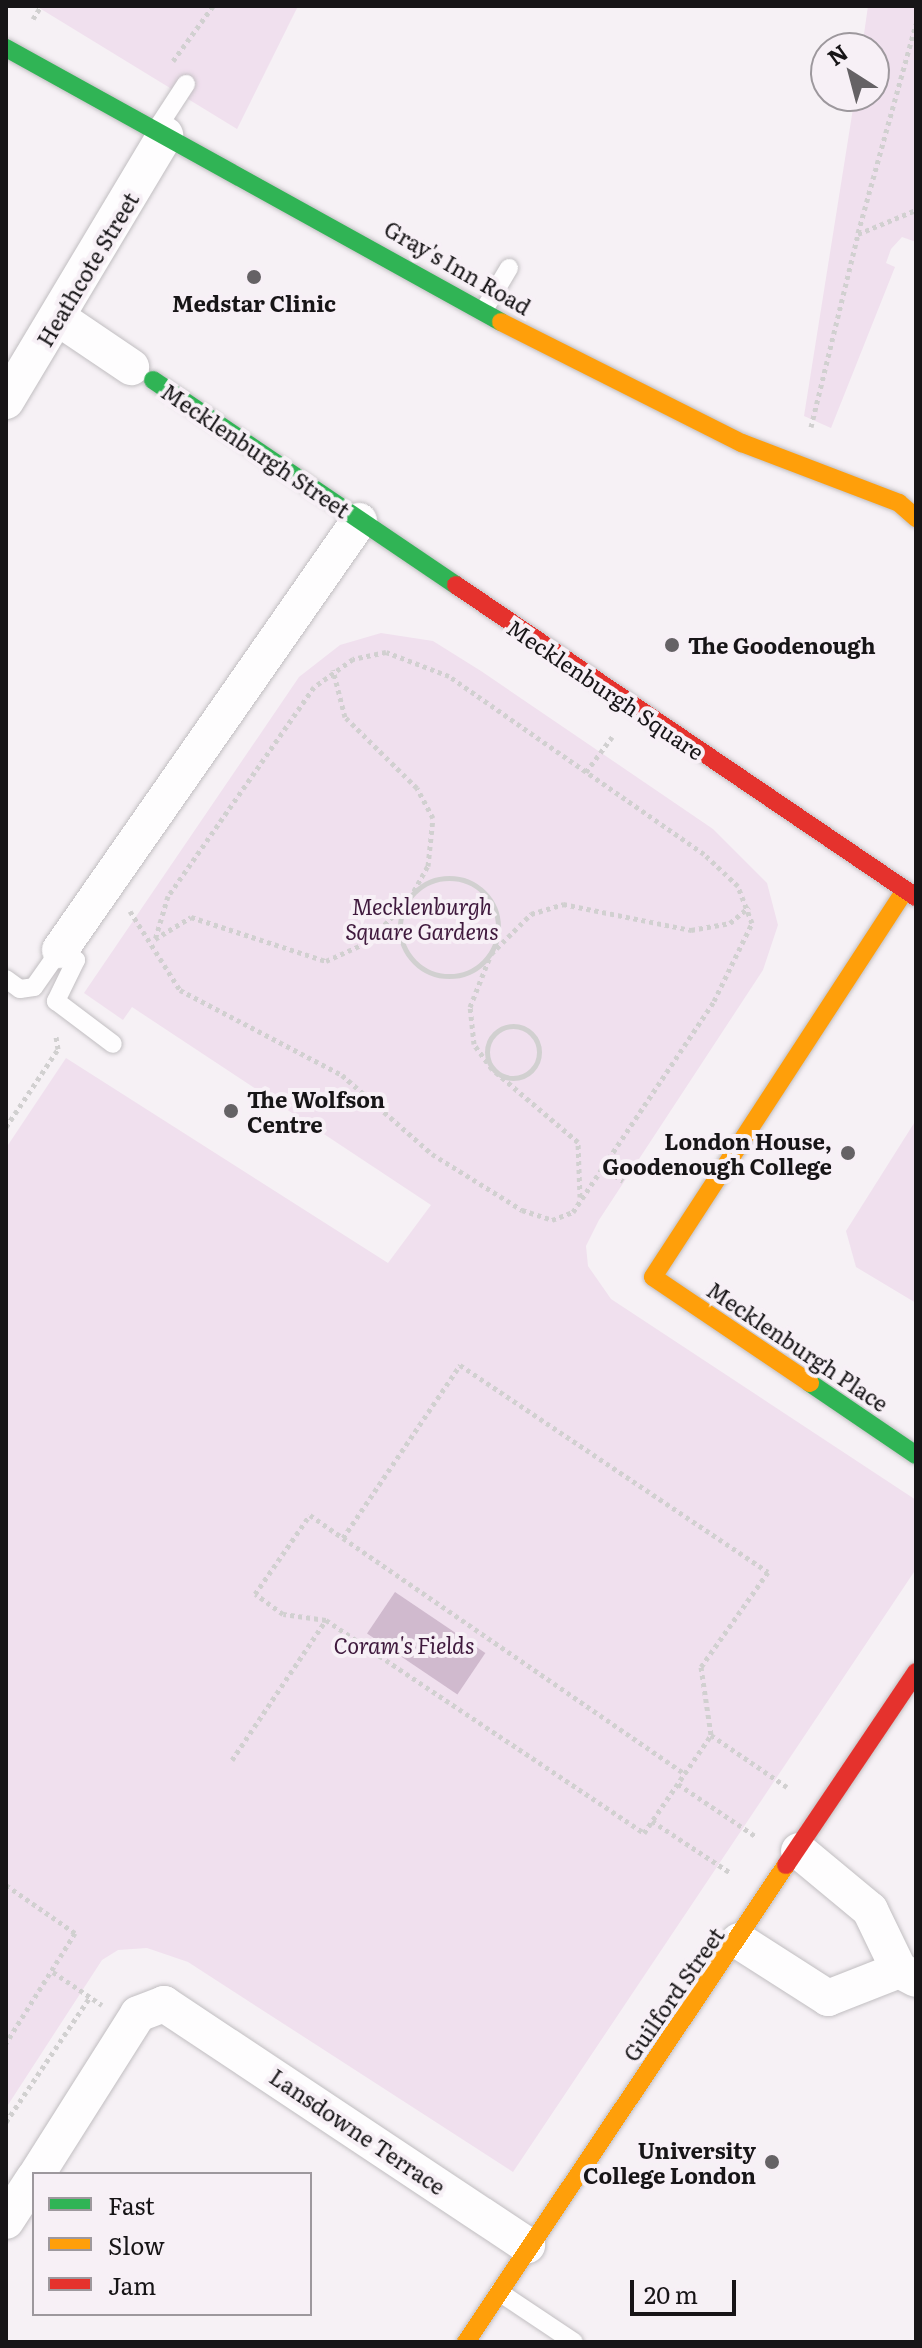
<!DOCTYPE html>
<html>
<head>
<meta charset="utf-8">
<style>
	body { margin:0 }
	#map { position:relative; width:922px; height:2348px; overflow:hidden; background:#f6f1f5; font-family:Literata,serif }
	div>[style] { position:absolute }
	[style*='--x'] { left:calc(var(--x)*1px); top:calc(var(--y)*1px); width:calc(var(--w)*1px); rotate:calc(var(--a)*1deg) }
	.green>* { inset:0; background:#f0e0ee }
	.water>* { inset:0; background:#d0bace; transform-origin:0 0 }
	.path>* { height:5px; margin-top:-2.5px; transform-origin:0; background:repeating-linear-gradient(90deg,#d1d0d0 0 4px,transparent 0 8px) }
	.path>.ring { margin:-2.5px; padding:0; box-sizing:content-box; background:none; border:5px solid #d1d0d0; border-radius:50% }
	.roads { filter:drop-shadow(0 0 2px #c1bec1) drop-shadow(0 0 2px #c1bec1) }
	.lane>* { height:18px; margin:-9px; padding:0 9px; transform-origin:9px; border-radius:9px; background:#fefdfe }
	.street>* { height:36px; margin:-18px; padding:0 18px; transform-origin:18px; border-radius:18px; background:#fefdfe }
	.fast>* { height:18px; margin:-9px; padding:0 9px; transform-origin:9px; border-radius:9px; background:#30b455 }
	.slow>* { height:18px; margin:-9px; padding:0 9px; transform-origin:9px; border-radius:9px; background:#ff9f0a }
	.jam>* { height:18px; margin:-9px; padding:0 9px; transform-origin:9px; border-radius:9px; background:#e5322d }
	.dots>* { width:22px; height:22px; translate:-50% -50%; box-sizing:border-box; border:4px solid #f7f0f6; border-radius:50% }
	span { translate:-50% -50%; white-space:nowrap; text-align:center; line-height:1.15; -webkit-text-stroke:8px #f7f0f6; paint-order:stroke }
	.street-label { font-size:22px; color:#171517 }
	.poi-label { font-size:22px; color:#171517; font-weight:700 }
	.left { translate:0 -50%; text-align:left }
	.right { translate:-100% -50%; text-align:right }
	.park-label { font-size:22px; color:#3f193d; font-style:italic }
	.frame { position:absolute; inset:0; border:8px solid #171517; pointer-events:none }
	.legend { position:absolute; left:32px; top:2172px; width:280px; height:144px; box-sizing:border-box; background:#f7f0f6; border:2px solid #9d989d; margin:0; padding:10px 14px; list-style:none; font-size:24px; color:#171517 }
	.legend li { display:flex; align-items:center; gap:16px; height:40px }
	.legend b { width:40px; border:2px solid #9d989d }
	.north { position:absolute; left:810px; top:32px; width:80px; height:80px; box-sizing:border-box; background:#f7f0f6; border:2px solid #9d989d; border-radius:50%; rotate:324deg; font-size:22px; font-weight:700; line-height:32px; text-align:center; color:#171517 }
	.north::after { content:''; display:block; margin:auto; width:28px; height:36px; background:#656265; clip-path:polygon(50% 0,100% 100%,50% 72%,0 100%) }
	.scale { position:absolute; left:630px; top:2280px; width:106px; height:36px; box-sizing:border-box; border:4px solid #171517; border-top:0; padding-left:10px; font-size:24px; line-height:28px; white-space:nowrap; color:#171517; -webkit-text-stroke:6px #f7f0f6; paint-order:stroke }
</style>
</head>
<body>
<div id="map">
	<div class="green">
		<div style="clip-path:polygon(36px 6px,298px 6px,237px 129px)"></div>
		<div style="clip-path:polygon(868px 6px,916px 6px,916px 242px,902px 237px,891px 249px,886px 263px,895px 267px,831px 428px,804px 416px,855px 96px,874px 96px,874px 48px,862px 48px)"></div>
		<div style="clip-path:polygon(381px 633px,433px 641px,481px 671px,713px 829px,767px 883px,778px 925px,763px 970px,599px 1220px,586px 1246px,588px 1266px,611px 1299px,916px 1500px,916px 1569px,513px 2172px,188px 1962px,147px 1948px,118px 1950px,102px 1960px,6px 2108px,6px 1148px,66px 1058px,388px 1263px,431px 1205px,132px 1007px,123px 1020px,84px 993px,299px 677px,340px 645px)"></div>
		<div style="clip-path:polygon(916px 1120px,916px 1303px,856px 1267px,846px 1231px)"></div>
	</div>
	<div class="water">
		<div style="left:395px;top:1592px;width:109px;height:50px;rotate:34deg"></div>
	</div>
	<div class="path">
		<div style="--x:33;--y:19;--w:15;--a:-58"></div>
		<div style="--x:173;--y:61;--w:68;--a:-54"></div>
		<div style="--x:858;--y:233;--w:217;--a:-74.5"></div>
		<div style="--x:811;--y:427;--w:199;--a:-76.3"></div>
		<div style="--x:858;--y:234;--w:63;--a:-22.5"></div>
		<div style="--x:586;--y:772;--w:44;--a:-53.4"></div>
		<div class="ring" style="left:400px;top:878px;width:93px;height:93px"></div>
		<div style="--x:130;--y:911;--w:93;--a:57.7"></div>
		<div style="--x:180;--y:990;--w:183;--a:27.7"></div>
		<div style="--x:342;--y:1075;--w:120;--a:41.3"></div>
		<div style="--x:432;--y:1154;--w:106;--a:31.9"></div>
		<div style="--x:522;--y:1210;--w:32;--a:18"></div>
		<div style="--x:552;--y:1220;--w:22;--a:-21"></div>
		<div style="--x:573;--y:1212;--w:254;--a:-56.2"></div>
		<div style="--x:714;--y:1001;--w:87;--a:-64"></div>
		<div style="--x:752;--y:923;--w:40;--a:-111"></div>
		<div style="--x:738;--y:886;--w:47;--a:-136.7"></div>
		<div style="--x:704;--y:854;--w:311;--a:-145.1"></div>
		<div style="--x:449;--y:676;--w:67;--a:-159.1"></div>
		<div style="--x:386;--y:652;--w:34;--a:168"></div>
		<div style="--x:353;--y:659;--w:48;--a:144.3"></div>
		<div style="--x:314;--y:687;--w:255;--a:124.9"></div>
		<div style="--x:168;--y:896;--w:46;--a:106.5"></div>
		<div style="--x:155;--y:939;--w:42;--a:-31.4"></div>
		<div style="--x:191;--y:917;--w:142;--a:18.1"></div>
		<div style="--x:326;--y:961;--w:46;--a:-24.3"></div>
		<div style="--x:368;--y:942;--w:61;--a:-46.3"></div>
		<div style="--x:410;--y:898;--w:37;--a:-61"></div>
		<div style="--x:428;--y:866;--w:48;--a:-84.1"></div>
		<div style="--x:433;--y:818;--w:34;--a:-118"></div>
		<div style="--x:417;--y:788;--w:101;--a:-135.4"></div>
		<div style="--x:345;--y:717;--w:49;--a:-104.3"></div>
		<div class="ring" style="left:487px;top:1026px;width:47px;height:47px"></div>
		<div style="--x:6;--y:1127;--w:94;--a:-56.3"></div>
		<div style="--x:58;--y:1049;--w:13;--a:-99"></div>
		<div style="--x:601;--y:1167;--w:26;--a:32"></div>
		<div style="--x:580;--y:1197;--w:55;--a:-92.1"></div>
		<div style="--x:578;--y:1142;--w:113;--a:-139.7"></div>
		<div style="--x:492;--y:1069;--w:31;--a:-126"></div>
		<div style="--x:474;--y:1044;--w:37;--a:-96"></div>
		<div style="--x:470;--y:1007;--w:57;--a:-68.4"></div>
		<div style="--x:491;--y:954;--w:57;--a:-45"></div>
		<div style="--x:531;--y:914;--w:34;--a:-17"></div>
		<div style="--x:563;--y:904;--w:131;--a:11.5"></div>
		<div style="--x:691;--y:930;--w:40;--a:-10"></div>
		<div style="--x:730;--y:923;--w:25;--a:-40"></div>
		<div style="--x:343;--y:1538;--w:416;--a:34.6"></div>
		<div style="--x:326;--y:1620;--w:383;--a:33.8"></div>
		<div style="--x:644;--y:1833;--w:119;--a:-55.6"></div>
		<div style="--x:232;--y:1760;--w:169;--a:-56.1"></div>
		<div style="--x:326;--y:1620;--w:43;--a:-172.1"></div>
		<div style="--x:283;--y:1614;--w:34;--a:-144"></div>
		<div style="--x:255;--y:1594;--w:96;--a:-55.2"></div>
		<div style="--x:310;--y:1515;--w:40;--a:34.9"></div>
		<div style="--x:343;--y:1538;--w:209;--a:-55.9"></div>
		<div style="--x:460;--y:1365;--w:371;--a:33.9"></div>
		<div style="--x:768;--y:1572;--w:116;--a:125.2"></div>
		<div style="--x:701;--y:1667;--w:69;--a:81.6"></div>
		<div style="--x:711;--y:1735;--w:92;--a:34.4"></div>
		<div style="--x:678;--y:1784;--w:93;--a:34"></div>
		<div style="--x:652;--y:1821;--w:95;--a:33.4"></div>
		<div style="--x:6;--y:1885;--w:84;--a:34.8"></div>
		<div style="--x:75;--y:1933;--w:130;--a:122.1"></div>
		<div style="--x:53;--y:1972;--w:59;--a:34"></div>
		<div style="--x:6;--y:2122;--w:151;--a:-56.1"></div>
	</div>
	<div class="roads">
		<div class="lane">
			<div style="--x:156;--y:130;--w:55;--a:-56.9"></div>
			<div style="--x:484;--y:310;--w:49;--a:-59.2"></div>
			<div style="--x:6;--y:979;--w:17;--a:36"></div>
			<div style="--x:20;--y:989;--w:14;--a:-8"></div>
			<div style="--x:34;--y:987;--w:45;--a:-54.9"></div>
			<div style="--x:60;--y:950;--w:19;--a:32"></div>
			<div style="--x:76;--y:960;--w:46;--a:116"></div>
			<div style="--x:56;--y:1001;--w:71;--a:37"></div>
			<div style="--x:499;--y:2292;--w:90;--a:33.7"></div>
		</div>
		<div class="street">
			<div style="--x:60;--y:319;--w:86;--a:34.1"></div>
			<div style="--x:6;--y:401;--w:310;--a:-59.1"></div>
			<div style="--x:60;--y:950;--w:523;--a:-55.12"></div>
			<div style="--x:799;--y:1851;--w:92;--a:39.7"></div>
			<div style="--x:870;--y:1910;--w:67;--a:64.2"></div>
			<div style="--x:899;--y:1970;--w:19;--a:28"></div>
			<div style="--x:739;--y:1941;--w:106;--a:32.6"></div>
			<div style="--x:828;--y:1998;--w:76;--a:-21.5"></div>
			<div style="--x:37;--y:2174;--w:189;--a:-57.7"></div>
			<div style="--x:138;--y:2014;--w:28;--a:-21"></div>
			<div style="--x:164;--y:2004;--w:436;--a:33.6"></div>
			<div style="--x:6;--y:2221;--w:51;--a:-56.9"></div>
		</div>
		<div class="fast">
			<div style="--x:6;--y:48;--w:566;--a:28.97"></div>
			<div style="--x:153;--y:380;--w:366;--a:34.1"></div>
			<div style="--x:810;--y:1383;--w:128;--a:34.2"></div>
		</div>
		<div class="slow">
			<div style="--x:501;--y:322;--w:270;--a:26.7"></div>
			<div style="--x:742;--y:443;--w:168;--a:20.9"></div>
			<div style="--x:899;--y:503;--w:23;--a:41"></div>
			<div style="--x:810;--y:1383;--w:189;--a:-146"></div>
			<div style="--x:653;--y:1277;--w:461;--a:-56.9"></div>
			<div style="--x:466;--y:2342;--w:574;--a:-56.14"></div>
		</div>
		<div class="jam">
			<div style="--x:456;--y:585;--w:556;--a:34.15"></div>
			<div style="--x:786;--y:1865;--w:233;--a:-56"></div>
		</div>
	</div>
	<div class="dots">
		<div style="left:254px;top:277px;background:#656265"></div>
		<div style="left:672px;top:645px;background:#656265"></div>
		<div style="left:231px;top:1111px;background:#656265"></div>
		<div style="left:848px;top:1153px;background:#656265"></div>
		<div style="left:772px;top:2162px;background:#656265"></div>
	</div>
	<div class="street-label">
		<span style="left:458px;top:267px;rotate:30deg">Gray's Inn Road</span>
		<span style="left:87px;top:269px;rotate:-59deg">Heathcote Street</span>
		<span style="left:256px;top:450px;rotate:34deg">Mecklenburgh Street</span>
		<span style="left:606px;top:689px;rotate:34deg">Mecklenburgh Square</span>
		<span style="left:798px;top:1346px;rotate:34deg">Mecklenburgh Place</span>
		<span style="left:673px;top:1994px;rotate:-55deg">Guilford Street</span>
		<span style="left:358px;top:2131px;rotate:34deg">Lansdowne Terrace</span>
	</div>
	<div class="poi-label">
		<span style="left:254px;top:303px">Medstar Clinic</span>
		<span class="left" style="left:688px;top:645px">The Goodenough</span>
		<span class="left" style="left:247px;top:1111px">The Wolfson<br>Centre</span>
		<span class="right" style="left:832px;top:1153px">London House,<br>Goodenough College</span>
		<span class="right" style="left:756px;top:2162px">University<br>College London</span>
	</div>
	<div class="park-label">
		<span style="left:422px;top:918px">Mecklenburgh<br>Square Gardens</span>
		<span style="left:404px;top:1645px">Coram's Fields</span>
	</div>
	<div class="frame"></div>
	<ul class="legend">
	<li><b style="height:10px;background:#30b455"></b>Fast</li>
	<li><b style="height:10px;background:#ff9f0a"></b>Slow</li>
	<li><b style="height:10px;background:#e5322d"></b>Jam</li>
	</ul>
	<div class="north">N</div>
	<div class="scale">20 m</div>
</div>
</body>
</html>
